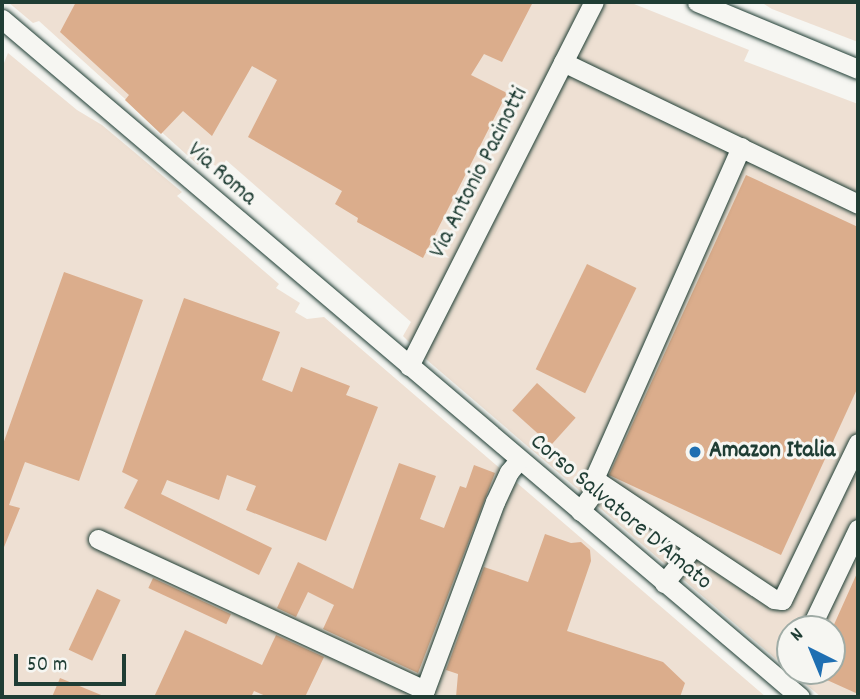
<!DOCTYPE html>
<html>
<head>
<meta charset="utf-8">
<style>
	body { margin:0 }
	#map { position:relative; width:860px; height:699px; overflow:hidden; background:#f6f6f2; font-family:Dekko,sans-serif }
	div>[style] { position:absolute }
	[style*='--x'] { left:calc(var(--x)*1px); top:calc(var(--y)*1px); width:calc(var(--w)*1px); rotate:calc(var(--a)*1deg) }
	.built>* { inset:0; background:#eee0d3 }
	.building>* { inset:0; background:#dbad8c; transform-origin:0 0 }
	.roads { filter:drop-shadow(0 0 2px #1f3d34) drop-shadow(0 0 2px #1f3d34) }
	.minor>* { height:19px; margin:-9.5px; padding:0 9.5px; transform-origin:9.5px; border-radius:9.5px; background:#f6f6f2 }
	.dots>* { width:19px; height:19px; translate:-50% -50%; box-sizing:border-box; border:4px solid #f6f6f2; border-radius:50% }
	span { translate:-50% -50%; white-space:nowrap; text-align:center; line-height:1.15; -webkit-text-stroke:6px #f6f6f2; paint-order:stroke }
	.street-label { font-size:24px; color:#1f3d34 }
	.poi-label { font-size:24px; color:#1f3d34; font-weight:700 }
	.left { translate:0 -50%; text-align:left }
	.frame { position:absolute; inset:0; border:4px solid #1f3d34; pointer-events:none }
	.north { position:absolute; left:776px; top:615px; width:70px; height:70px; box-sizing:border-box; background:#f6f6f2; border:2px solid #a0aca6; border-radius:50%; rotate:317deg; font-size:19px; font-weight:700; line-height:28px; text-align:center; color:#1f3d34 }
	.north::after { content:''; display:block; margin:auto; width:24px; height:32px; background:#1f6fb2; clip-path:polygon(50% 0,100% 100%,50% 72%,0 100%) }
	.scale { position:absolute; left:14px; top:654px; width:112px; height:32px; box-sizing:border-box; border:4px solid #1f3d34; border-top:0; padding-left:9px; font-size:21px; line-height:24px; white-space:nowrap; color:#1f3d34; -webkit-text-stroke:5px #f6f6f2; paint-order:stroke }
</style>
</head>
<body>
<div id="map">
	<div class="built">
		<div style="clip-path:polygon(8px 2px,629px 2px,749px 50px,744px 61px,858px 104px,858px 697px,821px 697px,790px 671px,832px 671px,832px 629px,790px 629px,790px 671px,427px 360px,403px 336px,411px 322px,226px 160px,221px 169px,202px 158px,198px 165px,39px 21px,33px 23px)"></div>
		<div style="clip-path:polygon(761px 2px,858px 2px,858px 42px,772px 9px)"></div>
		<div style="clip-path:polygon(8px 53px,77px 110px,102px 125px,182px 192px,177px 196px,279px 284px,276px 288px,300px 303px,295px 312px,307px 319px,324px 317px,766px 697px,2px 697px,2px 63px,4px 63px)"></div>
	</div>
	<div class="building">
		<div style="clip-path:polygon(76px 2px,533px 2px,502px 62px,484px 54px,471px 75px,507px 93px,423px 258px,357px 222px,358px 218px,335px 204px,342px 191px,248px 137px,277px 80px,252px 66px,212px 136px,183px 111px,161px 134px,125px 100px,129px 95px,60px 32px)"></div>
		<div style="clip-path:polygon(746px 175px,858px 227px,858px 387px,781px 555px,609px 475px)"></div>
		<div style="left:587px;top:264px;width:55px;height:117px;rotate:26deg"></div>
		<div style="clip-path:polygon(64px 272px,143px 300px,79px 481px,25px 462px,9px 505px,20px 508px,2px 552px,2px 447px)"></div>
		<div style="clip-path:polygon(184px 298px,280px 332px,262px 380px,292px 392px,301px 367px,350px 386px,346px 395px,378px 407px,326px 541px,246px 510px,256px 486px,227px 475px,219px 500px,167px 480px,161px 494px,272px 548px,259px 575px,124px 508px,138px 480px,122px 472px)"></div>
		<div style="left:537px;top:383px;width:52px;height:37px;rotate:42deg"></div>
		<div style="clip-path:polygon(399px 463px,436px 476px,420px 519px,444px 528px,460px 486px,466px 488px,474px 465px,495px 473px,418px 673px,323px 629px,334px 605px,308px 592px,296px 617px,277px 608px,298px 562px,353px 589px)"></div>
		<div style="clip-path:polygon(545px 534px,571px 543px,581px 542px,590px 550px,591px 561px,567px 631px,663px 662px,685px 683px,680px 697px,456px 697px,458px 674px,446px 670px,484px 567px,528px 582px)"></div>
		<div style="clip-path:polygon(858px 571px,858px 694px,807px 671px,832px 671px,832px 629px)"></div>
		<div style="left:153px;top:578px;width:86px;height:11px;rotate:25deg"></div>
		<div style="left:97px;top:589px;width:26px;height:67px;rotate:25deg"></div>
		<div style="clip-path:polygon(185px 630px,262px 665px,276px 635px,324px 657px,305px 697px,268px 697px,254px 691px,251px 697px,154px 697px)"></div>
		<div style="clip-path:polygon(60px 678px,106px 697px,52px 697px)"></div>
	</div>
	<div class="roads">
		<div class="minor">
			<div style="--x:697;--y:2;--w:174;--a:22.6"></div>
			<div style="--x:2;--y:19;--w:1047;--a:40.35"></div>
			<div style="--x:563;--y:62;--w:327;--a:25.7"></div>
			<div style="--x:741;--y:147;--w:363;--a:113.9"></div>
			<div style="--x:594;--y:479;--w:216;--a:33.7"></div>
			<div style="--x:774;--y:599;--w:8;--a:7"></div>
			<div style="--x:782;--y:600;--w:174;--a:-64.2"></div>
			<div style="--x:409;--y:366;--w:408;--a:-63.1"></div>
			<div style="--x:580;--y:511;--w:34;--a:-54"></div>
			<div style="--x:98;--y:539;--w:360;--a:24.8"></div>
			<div style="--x:425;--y:690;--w:201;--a:-69.6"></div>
			<div style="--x:495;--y:502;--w:33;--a:-65"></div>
			<div style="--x:509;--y:472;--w:16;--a:-50"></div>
			<div style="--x:664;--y:583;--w:48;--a:-51"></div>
			<div style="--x:810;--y:629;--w:111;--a:-64.4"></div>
		</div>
	</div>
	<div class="dots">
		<div style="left:695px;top:452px;background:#1f6fb2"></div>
	</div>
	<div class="street-label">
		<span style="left:480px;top:173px;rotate:-63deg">Via Antonio Pacinotti</span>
		<span style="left:221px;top:175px;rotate:41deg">Via Roma</span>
		<span style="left:620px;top:513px;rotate:40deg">Corso Salvatore D'Amato</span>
	</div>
	<div class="poi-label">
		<span class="left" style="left:709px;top:452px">Amazon Italia</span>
	</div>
	<div class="frame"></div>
	<div class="north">N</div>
	<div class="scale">50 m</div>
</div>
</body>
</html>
